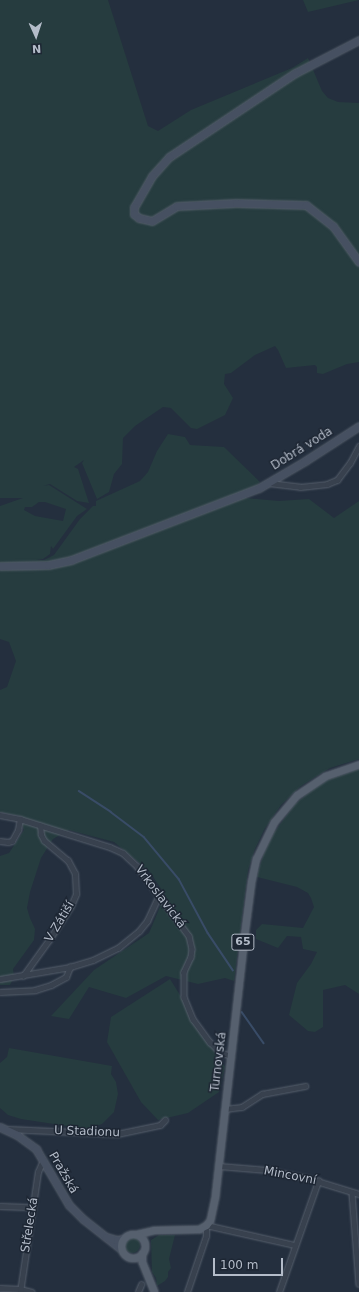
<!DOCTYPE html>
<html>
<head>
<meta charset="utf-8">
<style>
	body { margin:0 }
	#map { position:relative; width:359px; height:1292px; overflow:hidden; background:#242f3e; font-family:"DejaVu Sans",sans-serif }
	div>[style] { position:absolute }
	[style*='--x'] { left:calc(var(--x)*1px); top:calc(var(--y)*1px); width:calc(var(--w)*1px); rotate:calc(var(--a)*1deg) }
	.green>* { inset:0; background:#263c3f }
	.round { border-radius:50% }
	.stream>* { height:1.5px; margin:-0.75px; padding:0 0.75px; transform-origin:0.75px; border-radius:0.75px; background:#394c67 }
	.roads { filter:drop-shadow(0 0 1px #565f6c) drop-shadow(0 0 1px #565f6c) }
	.street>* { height:4.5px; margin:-2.25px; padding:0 2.25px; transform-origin:2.25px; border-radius:2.25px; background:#38414e }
	.secondary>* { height:7px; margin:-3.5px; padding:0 3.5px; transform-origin:3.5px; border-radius:3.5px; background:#465061 }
	.primary>* { height:7px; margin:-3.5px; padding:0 3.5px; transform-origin:3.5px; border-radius:3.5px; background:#56606e }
	.primary>.ring { margin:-3.5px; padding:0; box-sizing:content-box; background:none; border:7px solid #56606e; border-radius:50% }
	span { translate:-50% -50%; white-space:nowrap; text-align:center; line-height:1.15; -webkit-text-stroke:3px #1d2633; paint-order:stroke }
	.shield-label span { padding:1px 3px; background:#1d2633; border:1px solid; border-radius:3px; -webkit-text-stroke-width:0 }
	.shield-label { font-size:11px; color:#b4bcc9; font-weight:700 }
	.street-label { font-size:12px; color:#b4bcc9 }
	.north { position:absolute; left:16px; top:16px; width:40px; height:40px; -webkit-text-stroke:3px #1d2633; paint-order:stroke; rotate:177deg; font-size:11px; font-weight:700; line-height:16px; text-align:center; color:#b4bcc9 }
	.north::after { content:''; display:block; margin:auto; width:14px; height:18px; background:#b4bcc9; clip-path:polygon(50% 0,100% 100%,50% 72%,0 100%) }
	.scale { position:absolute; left:213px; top:1258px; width:70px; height:18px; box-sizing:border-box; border:2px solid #b4bcc9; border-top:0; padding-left:5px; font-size:12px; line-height:14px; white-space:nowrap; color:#b4bcc9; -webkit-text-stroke:3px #1d2633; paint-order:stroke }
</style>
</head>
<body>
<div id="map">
	<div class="green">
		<div style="clip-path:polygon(evenodd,0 0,108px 0,148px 126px,158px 131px,191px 110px,292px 68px,308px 58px,322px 91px,328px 98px,338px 102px,359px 103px,359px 362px,347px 364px,323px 374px,317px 373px,317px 367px,315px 365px,286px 368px,278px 350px,275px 346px,255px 355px,231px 373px,225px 374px,224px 384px,233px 398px,225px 415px,197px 429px,191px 428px,171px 408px,163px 407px,135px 426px,123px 438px,122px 464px,114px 474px,109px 492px,97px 499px,82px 463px,84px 460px,74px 467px,78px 469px,89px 503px,77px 501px,50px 484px,43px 486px,49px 485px,87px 509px,77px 516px,53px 549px,51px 546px,50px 554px,43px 559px,36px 560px,44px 560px,54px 555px,80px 519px,93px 506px,96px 506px,96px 501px,140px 481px,148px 472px,157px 451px,168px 434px,185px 437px,190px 445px,224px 447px,260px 482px,246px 498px,279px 501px,309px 499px,334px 518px,359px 501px,359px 759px,330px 768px,301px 786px,281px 805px,264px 830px,255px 849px,248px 870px,234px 981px,225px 978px,198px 984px,166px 976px,126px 998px,89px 987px,69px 1019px,51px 1016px,94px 970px,149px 933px,165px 895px,150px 872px,114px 842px,69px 830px,53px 839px,41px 858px,30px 892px,27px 908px,30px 918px,35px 929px,34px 940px,13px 969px,14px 977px,10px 985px,0 985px,0 856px,9px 853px,24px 830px,19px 816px,0 812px,0 690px,7px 687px,16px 661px,9px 642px,0 639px,0 506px,23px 498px,0 498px,0 0,39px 502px,45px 502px,66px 509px,63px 521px,35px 516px,24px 510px,25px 507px,32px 507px,39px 502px)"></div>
		<div style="clip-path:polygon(303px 0,359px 0,308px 12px)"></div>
		<div style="clip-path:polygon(359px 769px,359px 994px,345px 985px,323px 990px,323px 1027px,315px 1032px,308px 1031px,289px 1015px,297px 983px,311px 964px,317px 952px,303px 949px,301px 937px,287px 936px,278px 948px,256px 939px,256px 930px,262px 924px,303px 928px,314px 907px,311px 898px,308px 893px,297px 887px,257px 877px,258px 872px,264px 853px,273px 834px,295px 804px,307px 794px,327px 780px)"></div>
		<div style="clip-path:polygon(170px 979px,225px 1067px,219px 1092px,188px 1113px,158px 1120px,141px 1102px,107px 1042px,111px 1017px)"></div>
		<div style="clip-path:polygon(9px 1048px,112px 1066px,111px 1074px,116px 1082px,118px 1094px,114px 1112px,102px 1124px,87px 1129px,21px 1119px,8px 1115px,0 1108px,0 1063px,7px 1057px)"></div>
		<div style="clip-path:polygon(159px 1235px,175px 1235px,169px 1259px,171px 1268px,168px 1272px,168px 1277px,165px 1281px,157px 1286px,156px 1278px,152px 1272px,151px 1240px)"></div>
		<div class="round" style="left:124px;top:1237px;width:16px;height:16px"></div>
	</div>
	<div class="stream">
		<div style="--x:79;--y:791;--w:38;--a:33"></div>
		<div style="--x:111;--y:812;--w:41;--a:37.1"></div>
		<div style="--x:144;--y:837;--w:55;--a:50.2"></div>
		<div style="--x:179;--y:879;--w:61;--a:61.8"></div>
		<div style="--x:208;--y:933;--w:45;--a:56"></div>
		<div style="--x:242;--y:1012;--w:38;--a:55"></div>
	</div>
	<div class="roads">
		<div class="street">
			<div style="--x:269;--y:483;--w:31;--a:7"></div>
			<div style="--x:300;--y:487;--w:27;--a:-6"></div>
			<div style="--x:327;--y:484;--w:11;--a:-22"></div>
			<div style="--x:337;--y:480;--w:21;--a:-53"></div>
			<div style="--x:350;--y:463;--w:19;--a:-62"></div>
			<div style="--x:0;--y:815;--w:20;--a:11"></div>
			<div style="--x:20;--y:819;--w:94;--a:17.3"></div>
			<div style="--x:110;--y:847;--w:14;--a:25"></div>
			<div style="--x:123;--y:853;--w:19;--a:43"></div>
			<div style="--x:137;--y:866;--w:87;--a:53.4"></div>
			<div style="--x:189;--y:936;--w:13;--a:77"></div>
			<div style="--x:192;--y:949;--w:8;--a:97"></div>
			<div style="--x:191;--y:957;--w:17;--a:115"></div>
			<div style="--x:184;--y:972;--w:25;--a:90"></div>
			<div style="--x:184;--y:997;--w:24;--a:68"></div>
			<div style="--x:193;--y:1019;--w:29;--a:54"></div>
			<div style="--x:210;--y:1042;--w:14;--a:45"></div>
			<div style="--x:220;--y:1052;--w:12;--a:20"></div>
			<div style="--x:0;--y:841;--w:8;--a:7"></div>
			<div style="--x:8;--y:842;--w:4;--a:-14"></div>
			<div style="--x:12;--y:841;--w:13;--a:-61"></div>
			<div style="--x:18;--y:830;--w:11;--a:-80"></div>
			<div style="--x:23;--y:976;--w:44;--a:-54.2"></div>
			<div style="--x:49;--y:940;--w:40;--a:-57.1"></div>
			<div style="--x:71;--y:906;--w:13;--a:-67"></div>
			<div style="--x:76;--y:894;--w:20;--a:-93"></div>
			<div style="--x:75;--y:874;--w:15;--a:-118"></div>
			<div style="--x:68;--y:861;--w:31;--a:-140"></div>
			<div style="--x:44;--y:841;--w:7;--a:-117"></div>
			<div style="--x:41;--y:835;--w:9;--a:-96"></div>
			<div style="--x:0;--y:979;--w:71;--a:-9.7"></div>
			<div style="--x:70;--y:967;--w:24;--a:-17"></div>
			<div style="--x:93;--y:960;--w:28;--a:-26"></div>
			<div style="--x:118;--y:948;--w:27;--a:-39"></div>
			<div style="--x:139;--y:931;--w:13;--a:-51"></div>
			<div style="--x:147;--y:921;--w:29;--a:-65"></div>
			<div style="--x:0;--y:992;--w:35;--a:-3"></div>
			<div style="--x:35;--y:990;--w:17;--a:-17"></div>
			<div style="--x:51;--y:985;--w:17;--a:-28"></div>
			<div style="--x:66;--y:977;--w:11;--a:-68"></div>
			<div style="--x:225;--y:1109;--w:17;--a:-7"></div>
			<div style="--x:242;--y:1107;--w:24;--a:-33"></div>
			<div style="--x:262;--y:1094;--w:44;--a:-10.5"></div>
			<div style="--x:8;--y:1129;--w:109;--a:2.6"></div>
			<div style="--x:117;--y:1134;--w:44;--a:-11.8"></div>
			<div style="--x:160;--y:1125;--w:7;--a:-45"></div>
			<div style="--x:219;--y:1166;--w:48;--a:4.8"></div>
			<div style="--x:267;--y:1170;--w:41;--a:11.3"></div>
			<div style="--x:307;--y:1178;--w:54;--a:17.1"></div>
			<div style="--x:352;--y:1193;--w:91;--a:85.6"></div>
			<div style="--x:0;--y:1206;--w:33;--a:2"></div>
			<div style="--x:0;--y:1288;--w:20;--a:3"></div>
			<div style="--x:20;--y:1289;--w:12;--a:14"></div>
			<div style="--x:20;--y:1292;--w:121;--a:-81.5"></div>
			<div style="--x:38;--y:1172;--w:13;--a:-67"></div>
			<div style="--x:138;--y:1292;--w:8;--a:-67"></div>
			<div style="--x:187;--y:1292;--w:59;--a:-71.3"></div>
			<div style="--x:206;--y:1236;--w:11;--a:-90"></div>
			<div style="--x:206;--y:1225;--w:91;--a:12.7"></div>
			<div style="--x:279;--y:1292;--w:118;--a:-70.6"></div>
		</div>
		<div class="secondary">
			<div style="--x:359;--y:40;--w:72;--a:152.7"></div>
			<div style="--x:295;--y:73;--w:151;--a:146.3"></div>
			<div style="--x:169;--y:157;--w:25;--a:132"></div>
			<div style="--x:152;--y:176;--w:36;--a:120"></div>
			<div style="--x:134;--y:207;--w:7;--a:90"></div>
			<div style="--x:134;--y:214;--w:6;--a:39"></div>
			<div style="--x:139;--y:218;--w:13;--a:13"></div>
			<div style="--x:152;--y:221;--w:29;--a:-31"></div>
			<div style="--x:177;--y:206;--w:59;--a:-2.9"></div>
			<div style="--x:236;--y:203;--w:70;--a:1.6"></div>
			<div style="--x:306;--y:205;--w:34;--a:38"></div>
			<div style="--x:333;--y:226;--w:44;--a:54.2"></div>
			<div style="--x:0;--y:566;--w:48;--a:-1.2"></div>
			<div style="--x:48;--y:565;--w:24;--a:-12"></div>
			<div style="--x:71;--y:560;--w:201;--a:-21"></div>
			<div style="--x:259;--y:488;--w:53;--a:-30.4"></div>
			<div style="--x:305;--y:461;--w:64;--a:-32.9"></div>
			<div style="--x:0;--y:1127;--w:19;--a:25"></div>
			<div style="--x:17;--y:1135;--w:24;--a:36"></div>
			<div style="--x:36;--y:1149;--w:65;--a:59.5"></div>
			<div style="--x:69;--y:1205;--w:20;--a:45"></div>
			<div style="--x:83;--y:1219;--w:48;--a:38.3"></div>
			<div style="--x:106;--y:1237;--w:11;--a:15"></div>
			<div style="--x:117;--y:1240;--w:6;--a:-9"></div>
		</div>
		<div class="primary">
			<div style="--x:137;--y:1234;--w:17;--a:-13"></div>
			<div style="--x:154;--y:1230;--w:45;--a:-1.3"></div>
			<div style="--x:199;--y:1229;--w:8;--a:-30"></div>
			<div style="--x:206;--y:1225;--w:6;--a:-51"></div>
			<div style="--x:210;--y:1220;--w:25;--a:-78"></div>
			<div style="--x:215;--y:1196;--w:262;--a:-83.6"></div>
			<div style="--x:244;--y:936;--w:54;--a:-82.6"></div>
			<div style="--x:251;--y:882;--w:24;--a:-78"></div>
			<div style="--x:256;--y:859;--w:41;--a:-64.1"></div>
			<div style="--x:274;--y:822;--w:35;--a:-50"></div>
			<div style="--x:297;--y:795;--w:34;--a:-34"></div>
			<div style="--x:325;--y:776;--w:36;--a:-19"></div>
			<div class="ring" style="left:121px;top:1234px;width:17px;height:17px"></div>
			<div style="--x:142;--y:1253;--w:9;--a:90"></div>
			<div style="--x:142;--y:1262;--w:32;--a:68"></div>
		</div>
	</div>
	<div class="shield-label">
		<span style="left:243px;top:942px">65</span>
	</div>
	<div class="street-label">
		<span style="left:302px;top:449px;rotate:-32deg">Dobrá voda</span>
		<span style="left:160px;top:897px;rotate:53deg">Vrkoslavická</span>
		<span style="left:60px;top:922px;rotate:-59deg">V Zátiší</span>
		<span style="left:219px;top:1062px;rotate:-83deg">Turnovská</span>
		<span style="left:87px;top:1132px;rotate:2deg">U Stadionu</span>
		<span style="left:63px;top:1173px;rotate:60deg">Pražská</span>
		<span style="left:290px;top:1176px;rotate:11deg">Mincovní</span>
		<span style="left:30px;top:1225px;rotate:-81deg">Střelecká</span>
	</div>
	<div class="north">N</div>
	<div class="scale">100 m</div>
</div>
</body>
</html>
